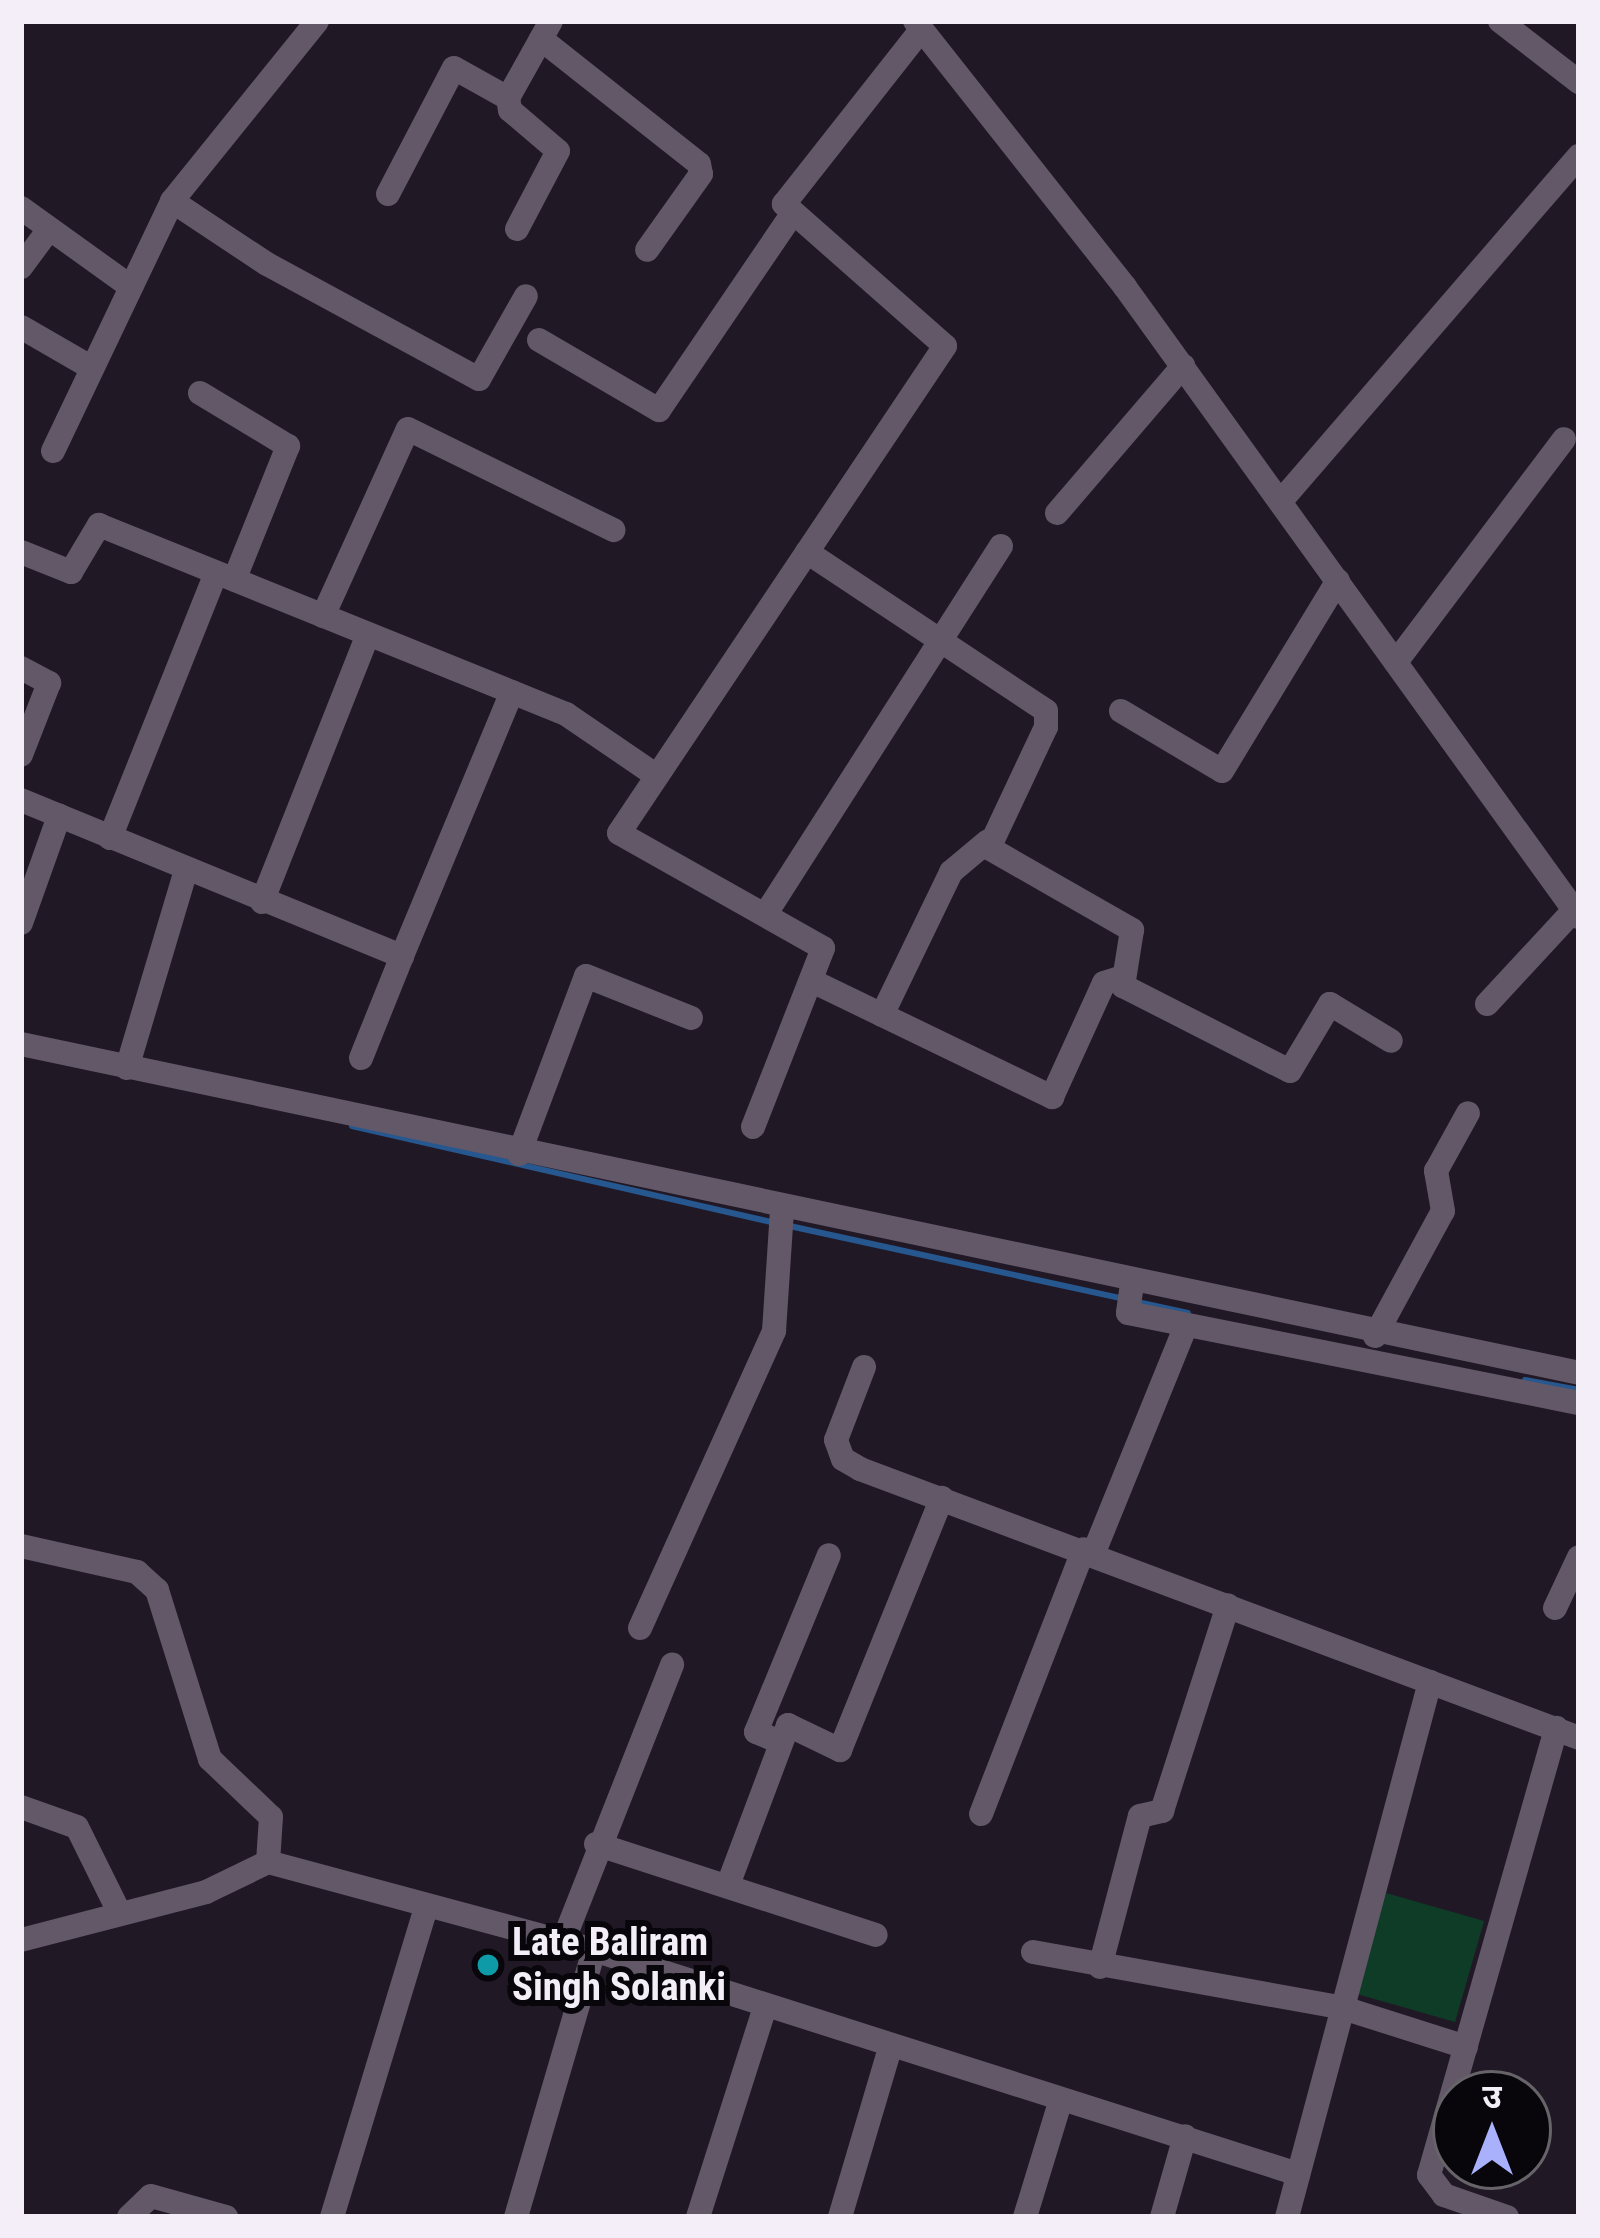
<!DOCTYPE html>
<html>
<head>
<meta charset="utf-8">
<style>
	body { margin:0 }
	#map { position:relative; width:1600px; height:2238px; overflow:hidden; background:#211826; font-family:"Roboto Condensed","Noto Sans Devanagari",sans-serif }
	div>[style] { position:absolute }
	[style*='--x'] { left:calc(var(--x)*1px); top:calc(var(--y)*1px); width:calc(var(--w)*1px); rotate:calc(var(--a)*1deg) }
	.green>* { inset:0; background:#0f3c27; transform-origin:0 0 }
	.stream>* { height:6px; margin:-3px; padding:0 3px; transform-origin:3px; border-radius:3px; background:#26588f }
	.minor>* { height:24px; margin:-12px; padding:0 12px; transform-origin:12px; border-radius:12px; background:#625868 }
	.dots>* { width:33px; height:33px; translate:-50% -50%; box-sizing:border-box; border:6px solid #08060b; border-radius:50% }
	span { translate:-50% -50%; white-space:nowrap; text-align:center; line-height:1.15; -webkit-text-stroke:12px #08060b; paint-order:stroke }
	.poi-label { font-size:39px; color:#f3eef7; font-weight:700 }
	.left { translate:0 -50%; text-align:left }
	.frame { position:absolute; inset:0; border:24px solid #f3eef7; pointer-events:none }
	.north { position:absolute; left:1432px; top:2070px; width:120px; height:120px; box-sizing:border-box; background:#08060b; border:3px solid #666369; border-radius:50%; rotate:0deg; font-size:33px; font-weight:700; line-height:48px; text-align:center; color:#f3eef7 }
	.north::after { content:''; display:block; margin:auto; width:42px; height:54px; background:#a9b0fc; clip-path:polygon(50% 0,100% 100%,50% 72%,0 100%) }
</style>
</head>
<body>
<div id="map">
	<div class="green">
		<div style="left:1386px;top:1893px;width:102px;height:105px;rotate:16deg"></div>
	</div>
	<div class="stream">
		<div style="--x:352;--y:1126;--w:431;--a:12.9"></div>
		<div style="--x:785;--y:1225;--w:347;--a:12.3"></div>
		<div style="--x:1137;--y:1302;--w:52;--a:12.2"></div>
		<div style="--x:1525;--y:1380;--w:55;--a:10.5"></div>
	</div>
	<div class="minor">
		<div style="--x:915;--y:21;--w:339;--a:51.7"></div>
		<div style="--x:1125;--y:287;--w:777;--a:54.22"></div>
		<div style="--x:1500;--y:21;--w:100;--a:37.7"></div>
		<div style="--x:541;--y:39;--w:201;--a:38.3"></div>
		<div style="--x:699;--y:164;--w:10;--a:79"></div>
		<div style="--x:701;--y:174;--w:93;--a:125.4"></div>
		<div style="--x:388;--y:194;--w:142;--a:-62.4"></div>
		<div style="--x:454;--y:68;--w:62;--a:29.1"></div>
		<div style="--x:172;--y:201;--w:114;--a:33.6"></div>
		<div style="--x:267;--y:264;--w:241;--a:28.5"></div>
		<div style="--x:479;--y:379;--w:95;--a:-60.5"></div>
		<div style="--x:21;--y:208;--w:135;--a:35.7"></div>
		<div style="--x:517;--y:229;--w:88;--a:-62.3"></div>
		<div style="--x:558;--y:151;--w:63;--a:-139.5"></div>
		<div style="--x:510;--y:110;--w:12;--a:-99"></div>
		<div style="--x:508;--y:98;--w:88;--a:-60.8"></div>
		<div style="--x:21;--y:267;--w:44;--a:-53.4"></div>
		<div style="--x:21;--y:327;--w:82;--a:30"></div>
		<div style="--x:539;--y:340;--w:139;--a:30.3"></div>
		<div style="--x:659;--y:410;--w:237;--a:-55.8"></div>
		<div style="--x:200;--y:393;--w:103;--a:31.1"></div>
		<div style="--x:288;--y:446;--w:144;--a:111.9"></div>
		<div style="--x:53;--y:451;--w:277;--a:-64.5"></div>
		<div style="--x:172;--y:201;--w:231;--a:-51.1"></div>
		<div style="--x:1281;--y:501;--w:456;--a:-49.2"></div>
		<div style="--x:1057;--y:513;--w:194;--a:-49.4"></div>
		<div style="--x:21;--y:552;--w:54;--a:21.8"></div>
		<div style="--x:71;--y:572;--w:55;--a:-59.2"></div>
		<div style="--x:99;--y:525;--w:504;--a:22.03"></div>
		<div style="--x:566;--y:714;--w:110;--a:34.3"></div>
		<div style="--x:807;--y:552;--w:287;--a:33.6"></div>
		<div style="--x:1046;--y:711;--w:16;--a:90"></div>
		<div style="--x:1046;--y:727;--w:134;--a:115.2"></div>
		<div style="--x:989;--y:848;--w:165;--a:29.8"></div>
		<div style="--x:1132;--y:930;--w:57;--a:99.1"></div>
		<div style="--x:1123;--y:986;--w:187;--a:27"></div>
		<div style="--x:1290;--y:1071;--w:78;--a:-59.2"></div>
		<div style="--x:1330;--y:1004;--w:71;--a:31.2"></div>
		<div style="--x:323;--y:616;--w:205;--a:-65.6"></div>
		<div style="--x:408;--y:429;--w:229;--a:26.2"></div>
		<div style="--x:1396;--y:662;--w:279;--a:-53"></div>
		<div style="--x:21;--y:668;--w:32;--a:28"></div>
		<div style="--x:49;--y:683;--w:77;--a:111.3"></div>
		<div style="--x:1121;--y:711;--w:117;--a:30.7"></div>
		<div style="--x:1222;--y:771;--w:223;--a:-58.7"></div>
		<div style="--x:21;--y:800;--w:412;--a:22.3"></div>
		<div style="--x:402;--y:956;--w:286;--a:-67.4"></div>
		<div style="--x:110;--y:838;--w:285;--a:-68.2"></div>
		<div style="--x:262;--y:902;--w:288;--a:-68.4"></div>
		<div style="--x:765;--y:915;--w:438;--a:-57.4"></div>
		<div style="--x:21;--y:923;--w:114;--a:-70.4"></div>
		<div style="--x:812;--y:981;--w:267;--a:25.8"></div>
		<div style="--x:1052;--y:1097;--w:125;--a:-65.5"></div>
		<div style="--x:1104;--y:983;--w:16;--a:-18"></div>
		<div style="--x:1487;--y:1004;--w:128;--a:-47.2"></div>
		<div style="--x:882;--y:1015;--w:159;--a:-64.2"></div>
		<div style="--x:951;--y:872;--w:48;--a:-40"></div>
		<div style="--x:21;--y:1044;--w:1592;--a:11.92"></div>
		<div style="--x:361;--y:1058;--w:110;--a:-68.1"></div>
		<div style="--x:127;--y:1068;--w:207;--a:-73.4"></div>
		<div style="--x:753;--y:1127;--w:192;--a:-68.6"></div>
		<div style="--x:823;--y:948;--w:234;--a:-150.6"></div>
		<div style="--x:619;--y:833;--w:586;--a:-56.2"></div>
		<div style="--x:945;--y:346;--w:215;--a:-138.6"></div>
		<div style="--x:784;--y:204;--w:221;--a:-51.8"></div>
		<div style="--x:519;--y:1154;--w:190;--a:-69.4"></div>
		<div style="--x:586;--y:976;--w:113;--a:21.8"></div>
		<div style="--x:1132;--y:1284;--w:29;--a:98"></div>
		<div style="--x:1128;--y:1313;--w:460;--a:11.3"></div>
		<div style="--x:1375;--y:1336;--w:142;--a:-61.5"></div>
		<div style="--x:1443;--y:1211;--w:41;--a:-99.9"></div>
		<div style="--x:1436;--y:1171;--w:66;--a:-61.1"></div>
		<div style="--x:864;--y:1367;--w:78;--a:111"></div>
		<div style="--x:836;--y:1440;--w:20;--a:70"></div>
		<div style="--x:843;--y:1459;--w:20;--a:30"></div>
		<div style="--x:860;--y:1469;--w:768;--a:20.51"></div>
		<div style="--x:21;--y:1546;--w:119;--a:12.6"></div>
		<div style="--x:137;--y:1572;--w:27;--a:42"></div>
		<div style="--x:157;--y:1590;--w:177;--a:72.6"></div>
		<div style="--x:210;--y:1759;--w:84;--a:43.6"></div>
		<div style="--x:271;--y:1817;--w:45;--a:93.8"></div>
		<div style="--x:268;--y:1862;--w:338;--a:15.1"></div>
		<div style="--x:1094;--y:1552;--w:245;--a:-67.9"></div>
		<div style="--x:1555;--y:1608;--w:56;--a:-64.8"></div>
		<div style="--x:640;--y:1628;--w:326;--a:-65.7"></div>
		<div style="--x:774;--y:1331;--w:121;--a:-86.2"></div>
		<div style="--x:780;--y:1742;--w:26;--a:-157"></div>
		<div style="--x:756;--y:1732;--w:191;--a:-67.6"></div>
		<div style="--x:21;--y:1807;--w:59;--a:19.7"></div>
		<div style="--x:77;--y:1827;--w:95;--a:63.7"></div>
		<div style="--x:981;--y:1814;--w:284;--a:-68.8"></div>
		<div style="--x:596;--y:1844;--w:294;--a:18"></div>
		<div style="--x:728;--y:1885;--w:171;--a:-69.4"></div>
		<div style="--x:788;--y:1725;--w:58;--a:25.7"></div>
		<div style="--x:840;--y:1750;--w:272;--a:-68"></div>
		<div style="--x:564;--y:1939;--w:295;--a:-68.5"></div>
		<div style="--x:21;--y:1940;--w:191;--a:-14.5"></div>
		<div style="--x:206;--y:1892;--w:69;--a:-25.8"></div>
		<div style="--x:1033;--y:1952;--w:315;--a:10.2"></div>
		<div style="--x:1343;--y:2008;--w:129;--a:17.6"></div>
		<div style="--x:1100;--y:1967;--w:156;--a:-75.2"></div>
		<div style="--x:1140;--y:1816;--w:23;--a:-13"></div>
		<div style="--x:1162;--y:1811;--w:216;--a:-72.2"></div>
		<div style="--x:129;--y:2217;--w:30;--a:-44"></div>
		<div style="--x:151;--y:2196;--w:78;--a:15.6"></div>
		<div style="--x:332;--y:2217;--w:323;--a:-73.1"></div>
		<div style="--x:516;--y:2217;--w:278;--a:-73.7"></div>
		<div style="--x:594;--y:1950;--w:739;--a:17.65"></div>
		<div style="--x:698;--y:2217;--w:220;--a:-72.3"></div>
		<div style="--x:840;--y:2217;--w:176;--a:-73.5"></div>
		<div style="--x:1025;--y:2217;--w:123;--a:-73"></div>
		<div style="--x:1162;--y:2217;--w:84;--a:-74.1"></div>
		<div style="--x:1287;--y:2217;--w:554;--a:-75.04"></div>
		<div style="--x:1507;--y:2217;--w:67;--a:-160.8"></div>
		<div style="--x:1444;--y:2195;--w:25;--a:-127"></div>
		<div style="--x:1429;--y:2175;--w:465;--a:-74.1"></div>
	</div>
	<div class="dots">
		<div style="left:488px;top:1965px;background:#0f9aa8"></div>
	</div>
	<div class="poi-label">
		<span class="left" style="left:512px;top:1965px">Late Baliram<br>Singh Solanki</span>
	</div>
	<div class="frame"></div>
	<div class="north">उ</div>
</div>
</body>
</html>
